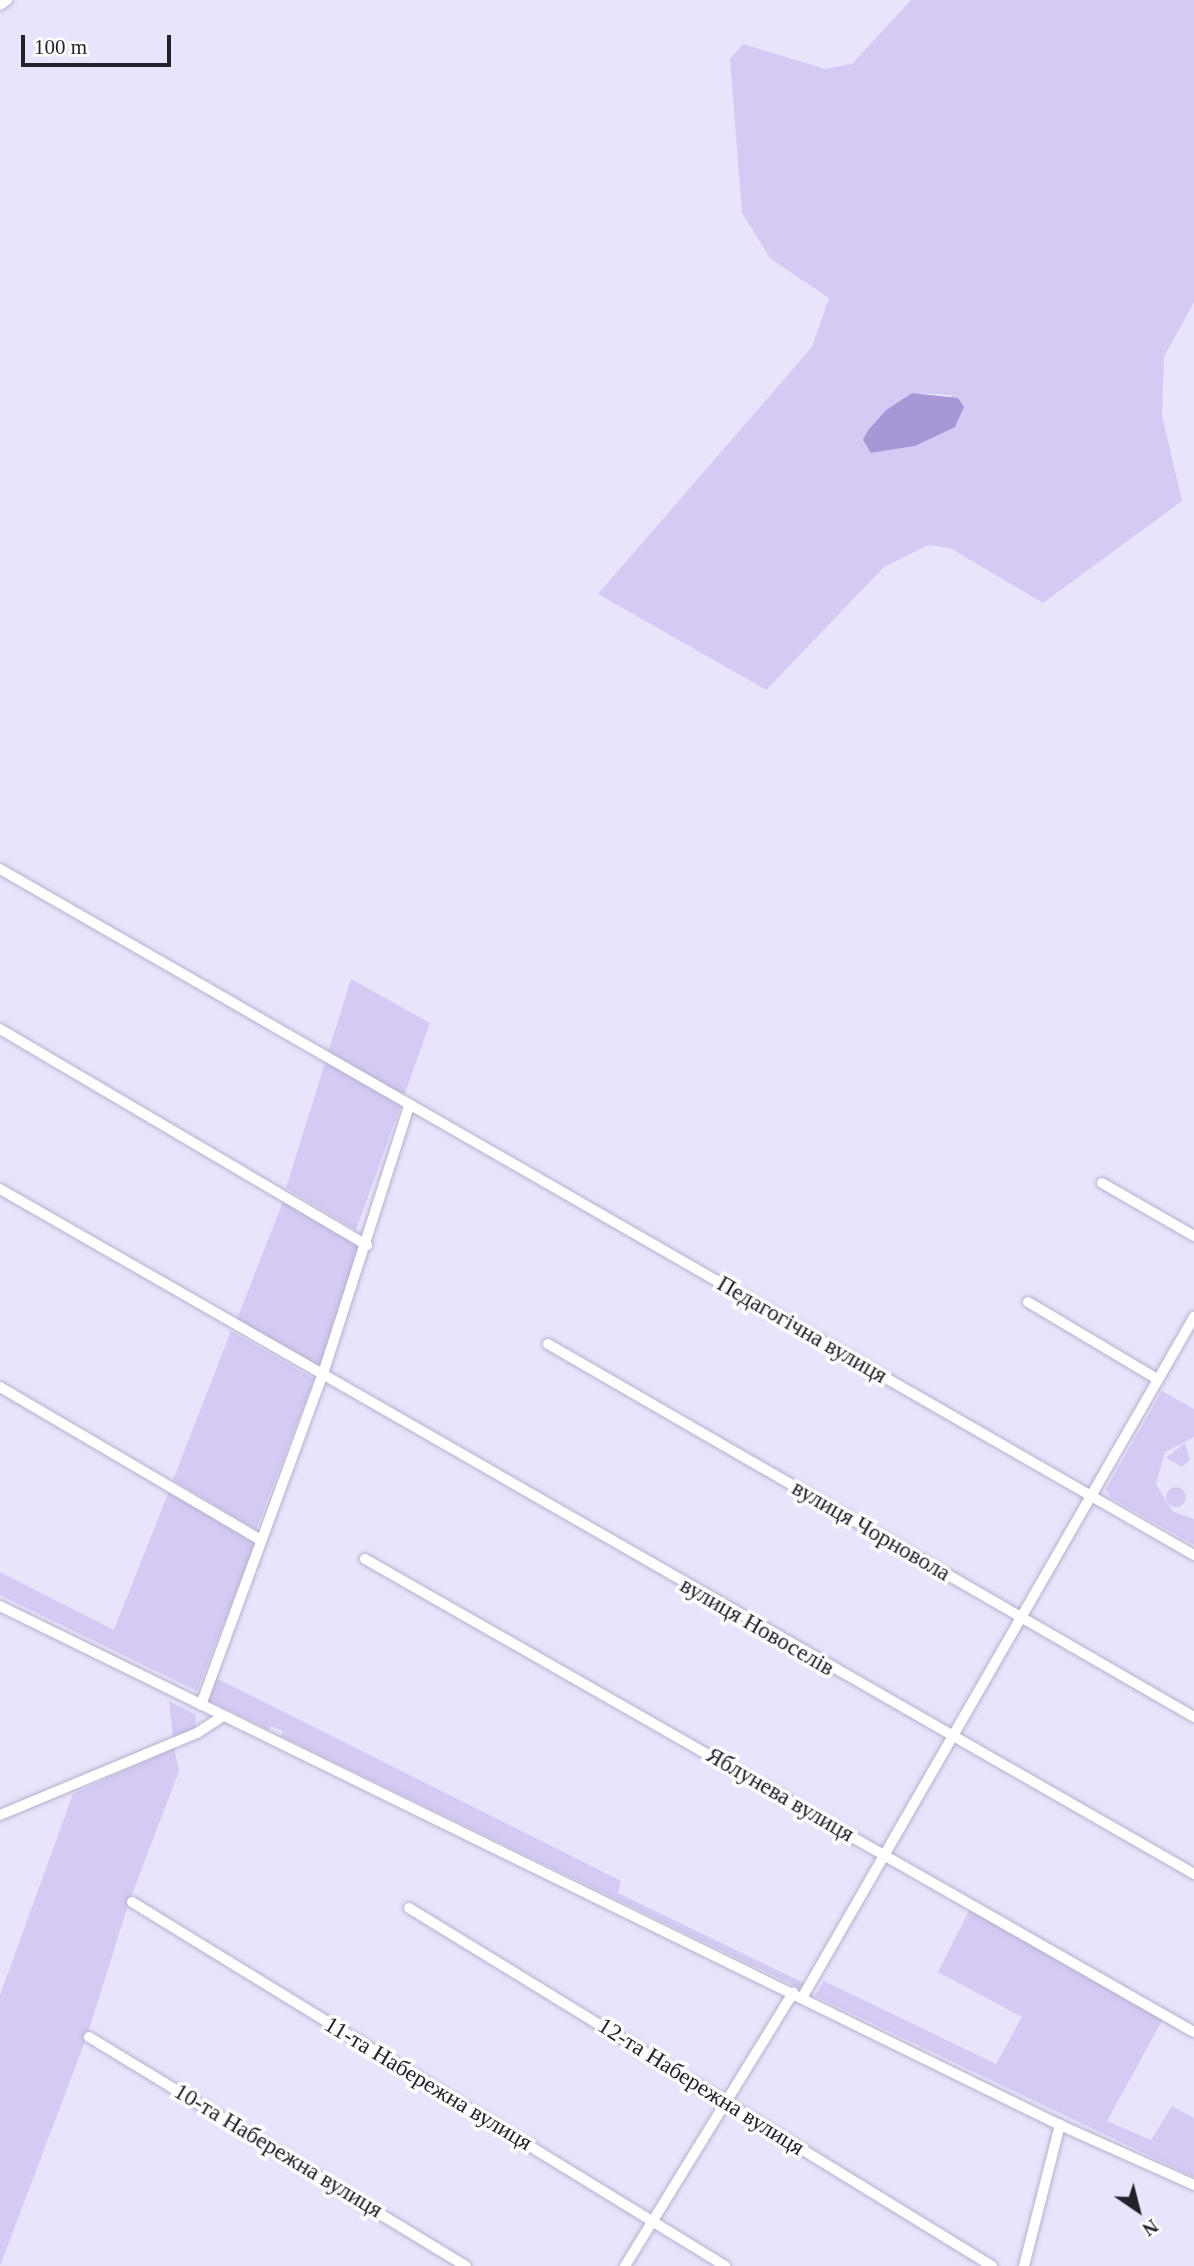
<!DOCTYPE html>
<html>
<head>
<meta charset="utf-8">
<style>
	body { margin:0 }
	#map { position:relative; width:1194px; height:2266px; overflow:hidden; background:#e9e4fc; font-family:"Times New Roman",serif }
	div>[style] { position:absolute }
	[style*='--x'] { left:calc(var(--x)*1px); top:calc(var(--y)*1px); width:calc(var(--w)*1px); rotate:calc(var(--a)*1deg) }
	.green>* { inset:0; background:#d4caf3 }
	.round { border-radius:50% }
	.water>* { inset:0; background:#a897d6 }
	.roads { filter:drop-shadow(0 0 2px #b7b0cd) drop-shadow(0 0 2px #b7b0cd) }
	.minor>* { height:10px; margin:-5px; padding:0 5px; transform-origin:5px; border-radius:5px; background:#fff }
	span { translate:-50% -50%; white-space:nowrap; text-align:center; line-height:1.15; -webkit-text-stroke:7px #fff; paint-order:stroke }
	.street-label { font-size:23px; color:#23212b }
	.north { position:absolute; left:1103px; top:2175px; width:70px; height:70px; -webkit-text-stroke:5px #fff; paint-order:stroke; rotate:145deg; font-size:19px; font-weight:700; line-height:28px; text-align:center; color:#23212b }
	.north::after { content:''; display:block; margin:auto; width:24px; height:32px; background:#23212b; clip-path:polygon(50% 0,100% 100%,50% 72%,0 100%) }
	.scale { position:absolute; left:21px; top:35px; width:150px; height:32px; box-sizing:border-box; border:4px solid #23212b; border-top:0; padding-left:9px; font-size:21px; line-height:24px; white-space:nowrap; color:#23212b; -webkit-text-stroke:5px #fff; paint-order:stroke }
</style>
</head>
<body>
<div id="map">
	<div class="green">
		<div style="clip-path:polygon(evenodd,911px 0,1194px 0,1194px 302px,1164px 357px,1162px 415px,1182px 501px,1043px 603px,950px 548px,928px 545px,884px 567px,766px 690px,598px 594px,812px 347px,829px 298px,771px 259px,742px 213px,730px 59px,743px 44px,825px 69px,852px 64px,911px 0,912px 393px,952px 395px,915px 446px,871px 453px,868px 429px,886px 410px,912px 393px)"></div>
		<div style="clip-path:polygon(351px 979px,430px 1023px,356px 1230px,286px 1188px)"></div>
		<div style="clip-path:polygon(284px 1199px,362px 1247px,318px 1369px,237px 1319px)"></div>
		<div style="clip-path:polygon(231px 1331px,314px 1379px,256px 1530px,173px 1480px)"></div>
		<div style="clip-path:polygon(1162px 1391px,1194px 1409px,1194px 1437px,1165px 1452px,1156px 1484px,1173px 1512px,1194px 1519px,1194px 1545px,1111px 1498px,1106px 1489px)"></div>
		<div style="clip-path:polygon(1185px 1443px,1190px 1460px,1182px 1467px,1166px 1458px)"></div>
		<div class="round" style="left:1166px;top:1487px;width:20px;height:20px"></div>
		<div style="clip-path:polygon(169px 1491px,255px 1544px,197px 1691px,0 1595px,0 1572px,114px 1630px)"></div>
		<div style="clip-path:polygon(216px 1678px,621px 1881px,618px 1893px,804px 1983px,801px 1989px,281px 1736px,283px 1731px,271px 1726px,269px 1730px,208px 1700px)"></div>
		<div style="clip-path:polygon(169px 1701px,196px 1715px,195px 1729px,173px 1738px)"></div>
		<div style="clip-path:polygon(174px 1748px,179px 1771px,128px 1905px,87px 2036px,0 2266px,0 1995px,73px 1794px)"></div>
		<div style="clip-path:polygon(970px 1909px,1163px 2019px,1107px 2121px,1151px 2140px,1172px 2106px,1194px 2118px,1194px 2177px,815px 1996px,824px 1981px,996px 2064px,1022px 2017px,938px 1972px)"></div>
	</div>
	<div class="water">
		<div style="clip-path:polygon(912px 393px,958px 398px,964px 407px,955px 427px,915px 446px,871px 453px,863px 440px,868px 430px,886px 410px)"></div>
	</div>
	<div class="roads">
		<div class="minor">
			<div style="--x:0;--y:5;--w:9;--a:-36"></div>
			<div style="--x:0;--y:869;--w:1377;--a:29.88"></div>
			<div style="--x:0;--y:1029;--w:426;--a:30.5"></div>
			<div style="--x:1102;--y:1183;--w:106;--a:29.9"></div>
			<div style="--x:0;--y:1189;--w:1377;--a:29.84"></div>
			<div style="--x:1028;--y:1302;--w:150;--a:30.8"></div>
			<div style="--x:548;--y:1344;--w:746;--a:30"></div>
			<div style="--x:0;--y:1387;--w:303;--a:30.4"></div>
			<div style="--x:365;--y:1559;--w:954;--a:29.71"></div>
			<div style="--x:0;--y:1606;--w:1180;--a:26.09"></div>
			<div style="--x:1060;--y:2125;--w:147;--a:24.1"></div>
			<div style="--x:201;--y:1705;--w:350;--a:-69.8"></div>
			<div style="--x:322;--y:1377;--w:285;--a:-72.2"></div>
			<div style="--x:0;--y:1815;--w:213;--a:-22.6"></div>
			<div style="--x:197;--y:1733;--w:31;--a:-33"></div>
			<div style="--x:132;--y:1902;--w:696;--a:31.54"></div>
			<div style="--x:409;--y:1908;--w:684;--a:31.55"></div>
			<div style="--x:802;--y:1998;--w:786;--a:-60.07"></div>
			<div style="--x:89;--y:2037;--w:441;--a:31.3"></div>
			<div style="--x:625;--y:2266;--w:321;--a:-58.4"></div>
			<div style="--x:1024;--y:2266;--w:146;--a:-75.7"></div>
		</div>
	</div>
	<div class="street-label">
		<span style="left:802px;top:1330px;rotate:30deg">Педагогічна вулиця</span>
		<span style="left:871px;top:1531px;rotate:30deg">вулиця Чорновола</span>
		<span style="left:757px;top:1627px;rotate:30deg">вулиця Новоселів</span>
		<span style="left:780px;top:1795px;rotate:30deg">Яблунева вулиця</span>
		<span style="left:428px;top:2084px;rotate:31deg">11-та Набережна вулиця</span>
		<span style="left:701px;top:2087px;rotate:32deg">12-та Набережна вулиця</span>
		<span style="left:278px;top:2151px;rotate:31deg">10-та Набережна вулиця</span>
	</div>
	<div class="north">N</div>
	<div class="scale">100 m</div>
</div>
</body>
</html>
